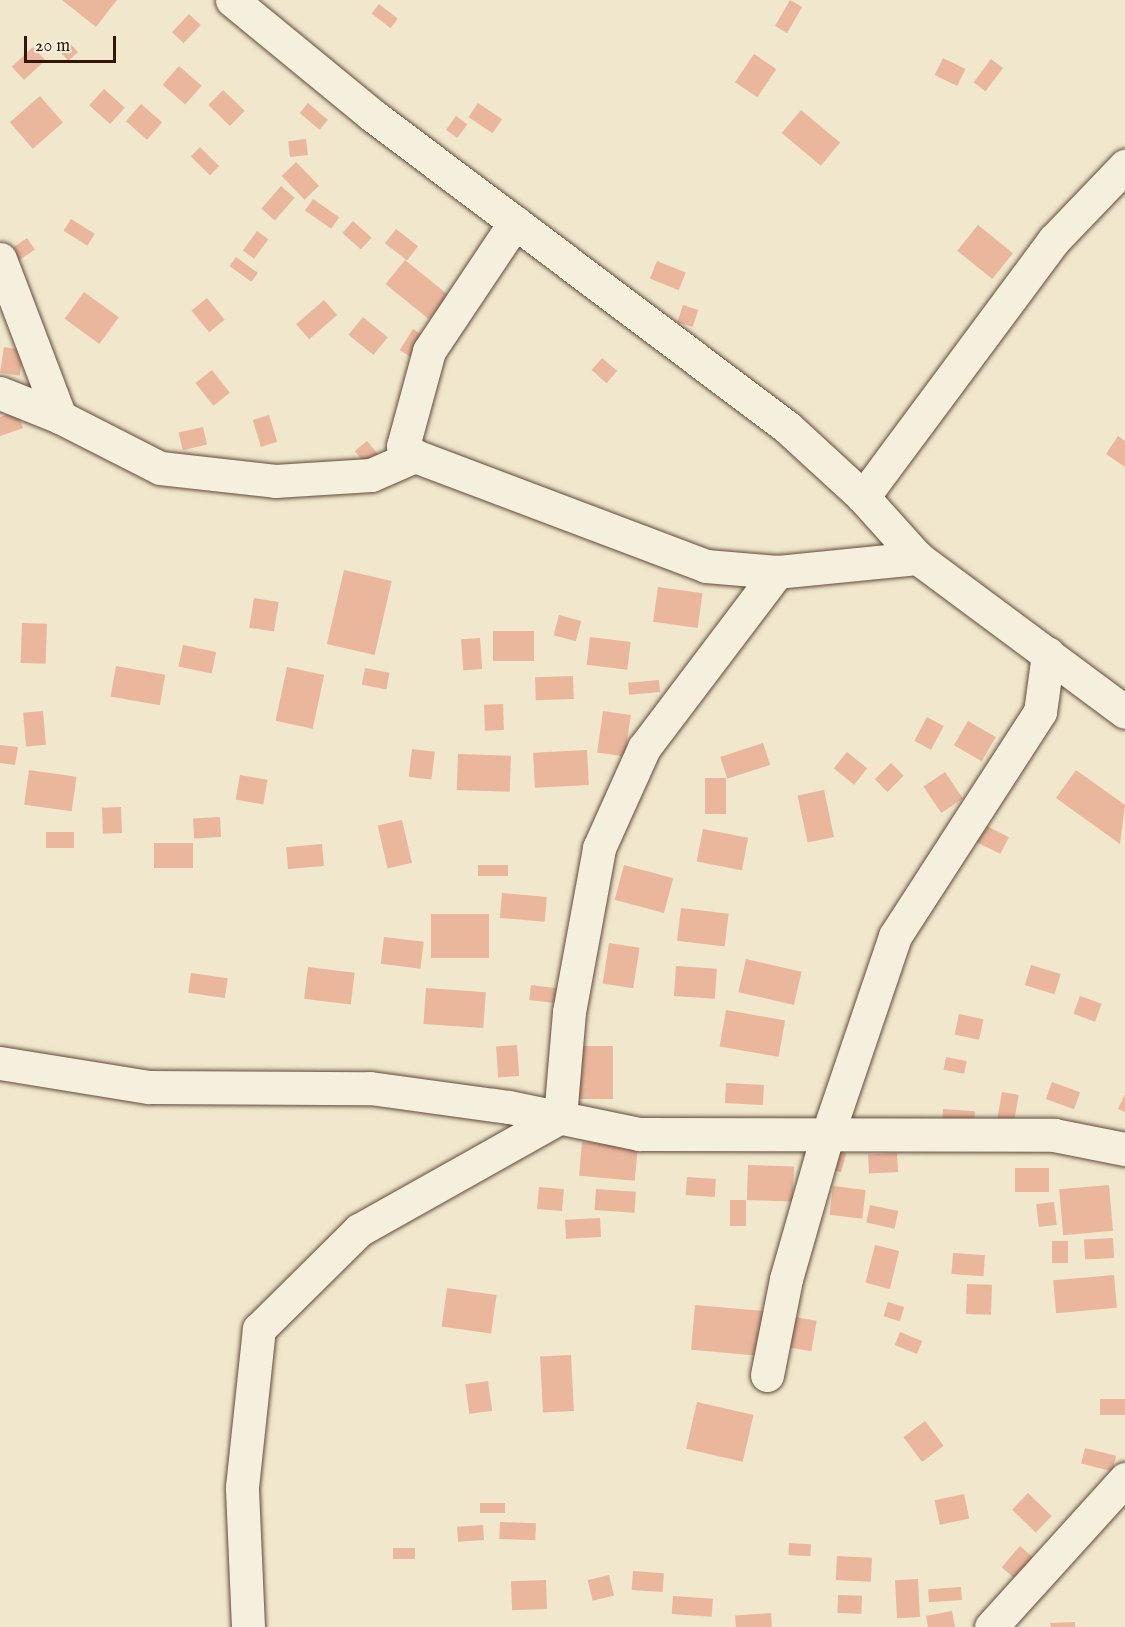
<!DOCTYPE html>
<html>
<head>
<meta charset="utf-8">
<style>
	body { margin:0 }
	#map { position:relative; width:1125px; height:1627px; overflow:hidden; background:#f0e7cc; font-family:"IM FELL English",serif }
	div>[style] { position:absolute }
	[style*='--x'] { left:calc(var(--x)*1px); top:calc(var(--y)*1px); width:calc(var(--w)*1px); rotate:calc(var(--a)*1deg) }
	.building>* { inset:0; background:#eab79d; transform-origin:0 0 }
	.roads { filter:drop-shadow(0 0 2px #624a3b) drop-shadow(0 0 2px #624a3b) }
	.minor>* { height:33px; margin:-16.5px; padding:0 16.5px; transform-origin:16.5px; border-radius:16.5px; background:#f5efde }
	.secondary>* { height:33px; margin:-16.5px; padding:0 16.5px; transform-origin:16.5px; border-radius:16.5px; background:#f5efde }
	span { translate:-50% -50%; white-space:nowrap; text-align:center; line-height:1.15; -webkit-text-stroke:6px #f5efde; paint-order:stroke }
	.scale { position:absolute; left:24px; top:36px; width:92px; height:27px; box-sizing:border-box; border:3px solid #33160b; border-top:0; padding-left:8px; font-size:18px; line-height:21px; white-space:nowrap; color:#33160b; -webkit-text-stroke:4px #f5efde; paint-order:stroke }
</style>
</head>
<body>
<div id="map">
	<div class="building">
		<div style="clip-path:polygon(62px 0,117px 0,96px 27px)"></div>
		<div style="left:790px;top:0;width:14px;height:30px;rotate:30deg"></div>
		<div style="left:379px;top:4px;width:24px;height:12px;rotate:38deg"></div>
		<div style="left:189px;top:14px;width:16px;height:25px;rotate:43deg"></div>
		<div style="left:68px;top:41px;width:15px;height:13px;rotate:48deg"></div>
		<div style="left:33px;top:47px;width:18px;height:29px;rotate:47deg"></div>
		<div style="left:754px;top:54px;width:27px;height:34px;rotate:34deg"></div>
		<div style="left:943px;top:58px;width:25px;height:19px;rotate:26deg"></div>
		<div style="left:991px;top:59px;width:15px;height:29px;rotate:37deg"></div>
		<div style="left:179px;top:66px;width:30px;height:25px;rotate:41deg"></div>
		<div style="left:104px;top:89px;width:28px;height:22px;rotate:42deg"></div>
		<div style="left:223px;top:90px;width:30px;height:21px;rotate:44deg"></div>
		<div style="left:40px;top:96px;width:35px;height:40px;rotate:49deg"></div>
		<div style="left:308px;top:103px;width:26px;height:13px;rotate:40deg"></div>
		<div style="left:478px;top:103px;width:29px;height:17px;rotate:34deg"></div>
		<div style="left:141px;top:104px;width:28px;height:23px;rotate:41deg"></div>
		<div style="left:801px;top:110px;width:51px;height:30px;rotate:40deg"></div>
		<div style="left:456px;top:116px;width:14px;height:17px;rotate:36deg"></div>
		<div style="left:306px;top:139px;width:16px;height:18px;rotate:83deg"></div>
		<div style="left:200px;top:147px;width:27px;height:13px;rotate:45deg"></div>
		<div style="left:296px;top:162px;width:33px;height:20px;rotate:46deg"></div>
		<div style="left:281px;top:186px;width:18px;height:30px;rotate:41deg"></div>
		<div style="left:313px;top:199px;width:32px;height:14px;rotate:35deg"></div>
		<div style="left:71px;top:219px;width:28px;height:14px;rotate:32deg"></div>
		<div style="left:353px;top:221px;width:25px;height:16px;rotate:42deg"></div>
		<div style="left:978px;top:225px;width:45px;height:33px;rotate:39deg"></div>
		<div style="left:396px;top:229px;width:28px;height:18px;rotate:38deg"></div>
		<div style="left:257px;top:231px;width:14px;height:24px;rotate:36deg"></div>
		<div style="left:27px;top:238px;width:14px;height:26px;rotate:56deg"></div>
		<div style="left:236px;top:257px;width:27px;height:11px;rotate:36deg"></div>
		<div style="left:405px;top:260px;width:56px;height:31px;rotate:39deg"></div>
		<div style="left:657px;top:261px;width:31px;height:19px;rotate:22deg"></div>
		<div style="left:84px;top:292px;width:43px;height:33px;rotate:36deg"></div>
		<div style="left:207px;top:298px;width:28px;height:20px;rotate:51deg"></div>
		<div style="left:324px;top:300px;width:20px;height:37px;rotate:49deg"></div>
		<div style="left:683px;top:305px;width:16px;height:18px;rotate:18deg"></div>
		<div style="left:363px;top:317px;width:32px;height:23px;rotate:39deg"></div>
		<div style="left:413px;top:329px;width:13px;height:25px;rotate:32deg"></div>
		<div style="left:4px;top:347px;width:20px;height:26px;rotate:9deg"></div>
		<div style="left:602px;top:358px;width:20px;height:16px;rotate:41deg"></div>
		<div style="left:212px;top:370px;width:29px;height:21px;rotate:52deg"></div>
		<div style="clip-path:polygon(17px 411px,23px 428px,0 436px,0 417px)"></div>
		<div style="left:269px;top:415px;width:28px;height:17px;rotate:73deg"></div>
		<div style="left:203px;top:427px;width:18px;height:25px;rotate:77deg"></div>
		<div style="clip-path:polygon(1118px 436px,1125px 441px,1125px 467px,1106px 454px)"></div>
		<div style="left:367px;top:441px;width:25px;height:16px;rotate:50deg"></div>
		<div style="left:344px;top:570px;width:49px;height:76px;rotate:13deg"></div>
		<div style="left:658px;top:587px;width:45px;height:35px;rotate:8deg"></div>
		<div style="left:254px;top:598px;width:25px;height:30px;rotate:9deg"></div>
		<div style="left:559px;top:615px;width:23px;height:21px;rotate:15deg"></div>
		<div style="left:22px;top:623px;width:25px;height:40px;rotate:2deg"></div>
		<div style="left:493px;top:631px;width:41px;height:30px"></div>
		<div style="left:590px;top:637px;width:41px;height:28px;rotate:7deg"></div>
		<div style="left:480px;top:638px;width:31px;height:19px;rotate:86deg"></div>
		<div style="left:183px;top:645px;width:34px;height:22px;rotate:12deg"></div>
		<div style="left:116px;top:666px;width:50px;height:31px;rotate:10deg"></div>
		<div style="left:287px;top:667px;width:38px;height:55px;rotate:12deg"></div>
		<div style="left:365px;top:668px;width:25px;height:17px;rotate:11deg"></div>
		<div style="left:573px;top:676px;width:23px;height:38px;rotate:88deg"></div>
		<div style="left:659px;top:680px;width:12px;height:31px;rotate:85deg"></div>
		<div style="left:503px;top:704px;width:26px;height:19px;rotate:88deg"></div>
		<div style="left:43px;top:711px;width:34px;height:20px;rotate:85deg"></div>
		<div style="left:603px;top:711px;width:28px;height:42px;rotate:8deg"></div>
		<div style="left:927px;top:717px;width:19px;height:27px;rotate:28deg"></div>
		<div style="left:968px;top:721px;width:32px;height:28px;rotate:30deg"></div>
		<div style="left:763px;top:743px;width:23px;height:45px;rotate:72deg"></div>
		<div style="clip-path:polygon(0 745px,18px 747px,15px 765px,0 763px)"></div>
		<div style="left:412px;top:749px;width:23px;height:28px;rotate:7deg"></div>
		<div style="left:587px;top:750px;width:35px;height:54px;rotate:87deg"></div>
		<div style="left:847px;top:752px;width:26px;height:21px;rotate:39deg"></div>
		<div style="left:458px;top:754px;width:53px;height:36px;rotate:2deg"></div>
		<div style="left:891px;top:763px;width:18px;height:23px;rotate:45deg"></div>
		<div style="left:29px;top:770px;width:48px;height:35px;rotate:8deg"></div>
		<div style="clip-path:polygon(1076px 770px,1125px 805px,1120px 844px,1056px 798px)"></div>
		<div style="left:945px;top:772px;width:32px;height:26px;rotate:56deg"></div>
		<div style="left:240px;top:775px;width:28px;height:25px;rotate:10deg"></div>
		<div style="left:705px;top:778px;width:21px;height:36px"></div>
		<div style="left:824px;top:790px;width:48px;height:27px;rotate:78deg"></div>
		<div style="left:121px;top:807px;width:26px;height:19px;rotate:88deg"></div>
		<div style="left:220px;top:817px;width:20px;height:27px;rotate:87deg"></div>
		<div style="left:402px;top:820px;width:44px;height:25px;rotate:77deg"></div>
		<div style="left:983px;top:824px;width:29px;height:19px;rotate:27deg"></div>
		<div style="left:703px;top:829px;width:46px;height:33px;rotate:11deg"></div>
		<div style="left:46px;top:832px;width:28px;height:16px"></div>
		<div style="left:154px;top:843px;width:39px;height:25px"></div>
		<div style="left:322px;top:844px;width:22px;height:36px;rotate:85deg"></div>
		<div style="left:508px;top:865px;width:11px;height:30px;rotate:90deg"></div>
		<div style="left:624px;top:865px;width:51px;height:36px;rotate:15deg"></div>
		<div style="left:502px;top:893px;width:45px;height:25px;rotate:5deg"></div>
		<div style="left:681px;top:908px;width:48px;height:33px;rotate:7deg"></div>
		<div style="left:489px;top:914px;width:44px;height:58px;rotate:90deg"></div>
		<div style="left:384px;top:937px;width:40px;height:27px;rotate:7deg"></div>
		<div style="left:609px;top:943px;width:31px;height:41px;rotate:9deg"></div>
		<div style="left:746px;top:959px;width:57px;height:34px;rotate:13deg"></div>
		<div style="left:1031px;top:965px;width:31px;height:21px;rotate:17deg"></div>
		<div style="left:676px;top:966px;width:41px;height:30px;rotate:4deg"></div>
		<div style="left:308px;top:967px;width:47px;height:32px;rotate:7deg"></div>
		<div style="left:191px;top:973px;width:37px;height:20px;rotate:8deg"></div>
		<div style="left:531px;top:985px;width:26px;height:15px;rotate:7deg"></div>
		<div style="left:426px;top:988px;width:60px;height:36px;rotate:4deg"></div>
		<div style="left:1080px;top:996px;width:23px;height:19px;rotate:20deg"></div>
		<div style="left:726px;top:1010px;width:60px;height:37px;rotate:10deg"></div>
		<div style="left:959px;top:1014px;width:25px;height:21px;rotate:12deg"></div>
		<div style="left:517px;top:1045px;width:31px;height:21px;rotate:86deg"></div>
		<div style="left:577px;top:1046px;width:36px;height:53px"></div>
		<div style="left:946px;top:1057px;width:21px;height:13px;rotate:11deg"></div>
		<div style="left:1052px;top:1082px;width:30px;height:18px;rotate:20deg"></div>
		<div style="left:726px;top:1083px;width:38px;height:20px;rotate:3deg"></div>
		<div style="left:1002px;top:1092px;width:17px;height:30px;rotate:10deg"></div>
		<div style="clip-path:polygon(1125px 1094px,1125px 1112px,1118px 1109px)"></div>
		<div style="left:943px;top:1109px;width:32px;height:13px;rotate:4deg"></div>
		<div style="left:582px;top:1142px;width:56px;height:34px;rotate:5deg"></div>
		<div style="left:832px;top:1149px;width:15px;height:20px;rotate:16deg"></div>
		<div style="left:897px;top:1153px;width:19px;height:29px;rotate:87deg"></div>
		<div style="left:748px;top:1165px;width:46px;height:35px;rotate:2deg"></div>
		<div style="left:1015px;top:1168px;width:34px;height:24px"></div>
		<div style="left:687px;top:1177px;width:29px;height:18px;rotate:4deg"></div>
		<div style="left:1109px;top:1185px;width:46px;height:50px;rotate:85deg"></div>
		<div style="left:833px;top:1186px;width:33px;height:29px;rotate:7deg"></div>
		<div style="left:539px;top:1187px;width:25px;height:22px;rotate:5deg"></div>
		<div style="left:596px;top:1189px;width:40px;height:21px;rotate:4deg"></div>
		<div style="left:730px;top:1200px;width:16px;height:26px"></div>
		<div style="left:1054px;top:1202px;width:23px;height:18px;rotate:83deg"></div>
		<div style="left:870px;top:1205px;width:29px;height:18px;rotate:12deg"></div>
		<div style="left:600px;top:1218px;width:19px;height:35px;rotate:87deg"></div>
		<div style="left:1113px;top:1238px;width:20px;height:29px;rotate:87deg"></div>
		<div style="left:1052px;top:1241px;width:16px;height:22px"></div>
		<div style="left:875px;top:1245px;width:25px;height:39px;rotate:14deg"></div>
		<div style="left:953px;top:1253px;width:32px;height:21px;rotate:4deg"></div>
		<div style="left:1114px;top:1275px;width:33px;height:61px;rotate:85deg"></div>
		<div style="left:967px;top:1284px;width:25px;height:30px;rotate:2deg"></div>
		<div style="left:447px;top:1288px;width:50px;height:39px;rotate:8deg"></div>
		<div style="left:888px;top:1302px;width:17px;height:15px;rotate:17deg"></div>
		<div style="left:695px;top:1305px;width:71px;height:45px;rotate:5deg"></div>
		<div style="left:795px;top:1317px;width:22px;height:31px;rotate:10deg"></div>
		<div style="left:900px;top:1332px;width:24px;height:14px;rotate:22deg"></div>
		<div style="left:571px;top:1355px;width:56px;height:31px;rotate:87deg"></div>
		<div style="left:488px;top:1381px;width:30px;height:23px;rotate:82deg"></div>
		<div style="left:1125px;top:1399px;width:16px;height:25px;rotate:90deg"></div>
		<div style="left:697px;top:1402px;width:58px;height:48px;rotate:13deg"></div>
		<div style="left:925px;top:1421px;width:31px;height:27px;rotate:53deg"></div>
		<div style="left:1085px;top:1448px;width:32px;height:16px;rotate:14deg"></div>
		<div style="left:1028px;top:1493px;width:33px;height:23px;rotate:44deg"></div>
		<div style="left:964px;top:1494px;width:25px;height:30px;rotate:78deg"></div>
		<div style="left:480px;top:1503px;width:25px;height:10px"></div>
		<div style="left:500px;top:1522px;width:36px;height:17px;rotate:2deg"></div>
		<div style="left:483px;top:1525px;width:15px;height:26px;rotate:86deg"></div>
		<div style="left:789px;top:1543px;width:22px;height:12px;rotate:3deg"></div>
		<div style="left:1020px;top:1546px;width:21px;height:28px;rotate:41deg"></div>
		<div style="left:393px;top:1548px;width:22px;height:11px"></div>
		<div style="left:837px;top:1556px;width:35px;height:24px;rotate:3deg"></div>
		<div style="left:633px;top:1571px;width:31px;height:19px;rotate:4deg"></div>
		<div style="left:609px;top:1575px;width:21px;height:22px;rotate:76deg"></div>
		<div style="left:918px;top:1579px;width:38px;height:23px;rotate:87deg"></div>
		<div style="left:546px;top:1580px;width:29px;height:35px;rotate:88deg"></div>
		<div style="left:961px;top:1587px;width:13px;height:33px;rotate:86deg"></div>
		<div style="left:838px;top:1595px;width:24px;height:18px;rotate:2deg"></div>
		<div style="left:673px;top:1596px;width:40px;height:18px;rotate:4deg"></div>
		<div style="clip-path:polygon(952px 1611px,955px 1627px,928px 1627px,926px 1616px)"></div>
		<div style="left:771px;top:1613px;width:14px;height:36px;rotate:86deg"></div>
		<div style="clip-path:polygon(1075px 1622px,1075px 1627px,1051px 1627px,1050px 1623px)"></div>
	</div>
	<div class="roads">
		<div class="minor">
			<div style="--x:515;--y:222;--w:155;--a:123.7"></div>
			<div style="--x:429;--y:351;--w:98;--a:105.3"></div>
			<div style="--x:403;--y:446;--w:16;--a:40"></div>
			<div style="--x:415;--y:456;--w:311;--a:20.7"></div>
			<div style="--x:706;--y:566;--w:71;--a:4.8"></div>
			<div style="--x:777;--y:572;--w:142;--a:-5.7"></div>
			<div style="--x:0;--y:259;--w:169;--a:69.2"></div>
			<div style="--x:60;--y:417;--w:112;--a:27"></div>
			<div style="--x:160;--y:468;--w:116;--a:6.4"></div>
			<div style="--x:275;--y:481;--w:96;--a:-3.6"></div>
			<div style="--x:371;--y:475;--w:48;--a:-23.4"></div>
			<div style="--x:0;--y:393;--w:65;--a:21.8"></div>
			<div style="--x:863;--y:497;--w:320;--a:-53.4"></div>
			<div style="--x:1054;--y:240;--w:103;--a:-46.2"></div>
			<div style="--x:0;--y:1063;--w:151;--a:9.2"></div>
			<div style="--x:149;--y:1087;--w:221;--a:0.3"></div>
			<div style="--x:370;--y:1088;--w:140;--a:7.8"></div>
			<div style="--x:509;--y:1107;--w:133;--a:11.7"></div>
			<div style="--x:639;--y:1134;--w:415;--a:0.1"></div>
			<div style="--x:1054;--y:1135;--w:72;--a:11.2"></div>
			<div style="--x:767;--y:1375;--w:98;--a:-78.8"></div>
			<div style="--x:786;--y:1279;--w:149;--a:-74"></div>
			<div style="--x:827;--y:1136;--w:211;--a:-71.2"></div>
			<div style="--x:895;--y:936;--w:267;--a:-57.1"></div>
			<div style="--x:1040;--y:712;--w:59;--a:-82.1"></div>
			<div style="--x:248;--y:1627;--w:140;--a:-92.5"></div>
			<div style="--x:242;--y:1487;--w:159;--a:-83.9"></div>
			<div style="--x:259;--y:1329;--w:141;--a:-44.7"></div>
			<div style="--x:359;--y:1230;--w:231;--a:-29.3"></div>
			<div style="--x:560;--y:1117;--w:105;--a:-85.1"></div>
			<div style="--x:569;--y:1012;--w:167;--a:-79.6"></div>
			<div style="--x:599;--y:848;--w:110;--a:-65.8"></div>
			<div style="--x:644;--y:748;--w:221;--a:-52.9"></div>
			<div style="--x:991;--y:1627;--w:200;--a:-47.8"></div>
		</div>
		<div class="secondary">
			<div style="--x:232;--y:0;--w:181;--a:39.4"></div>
			<div style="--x:372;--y:115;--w:519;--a:36.94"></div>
			<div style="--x:787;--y:427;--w:103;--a:42.6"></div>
			<div style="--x:863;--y:497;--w:82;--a:48"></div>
			<div style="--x:918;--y:558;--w:258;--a:36.6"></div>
		</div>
	</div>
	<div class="scale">20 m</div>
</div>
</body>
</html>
